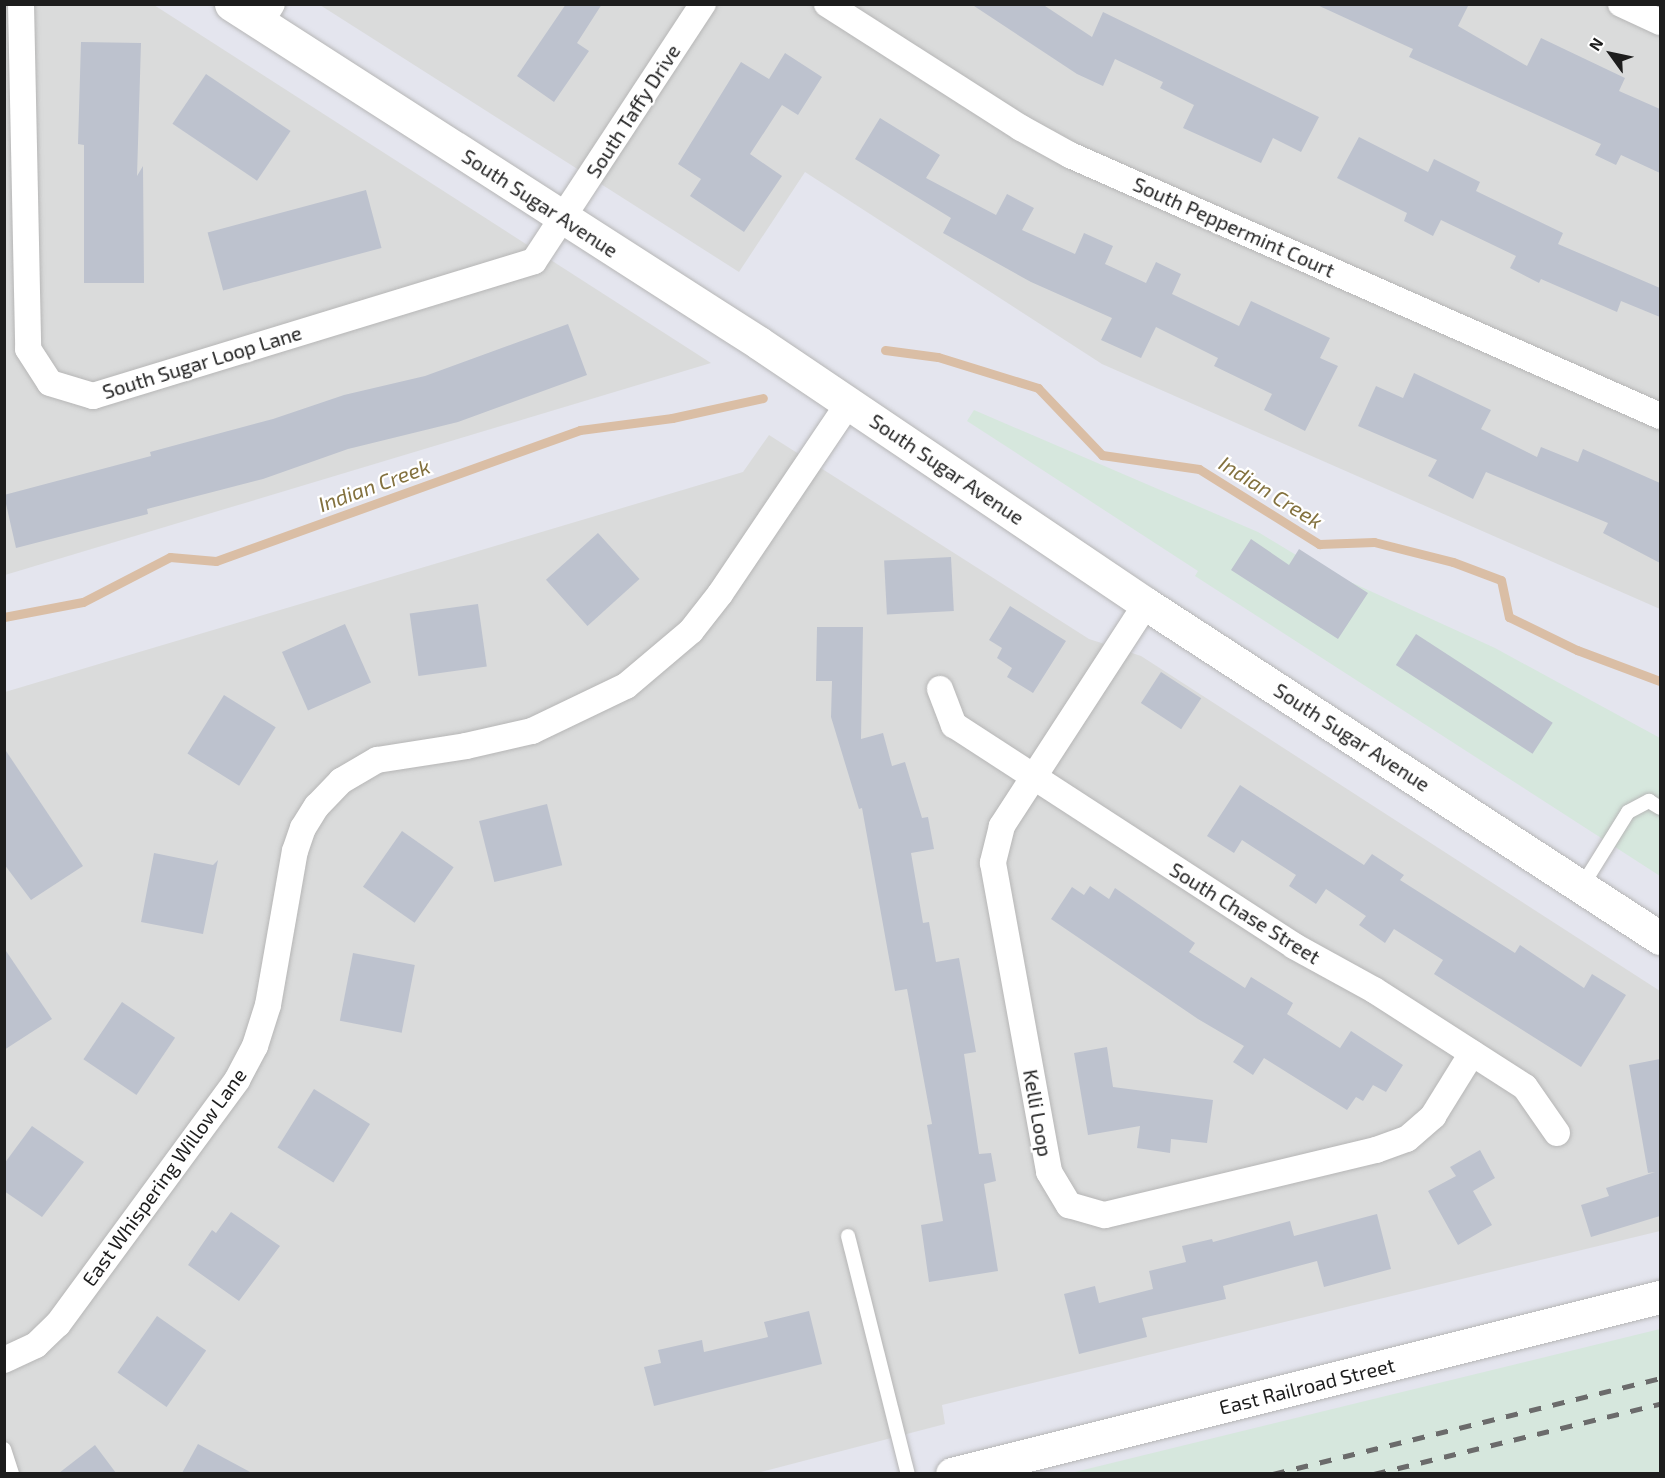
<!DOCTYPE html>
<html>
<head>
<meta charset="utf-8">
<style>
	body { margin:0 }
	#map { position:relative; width:1665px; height:1478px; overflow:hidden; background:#e4e5ee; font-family:"Exo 2",sans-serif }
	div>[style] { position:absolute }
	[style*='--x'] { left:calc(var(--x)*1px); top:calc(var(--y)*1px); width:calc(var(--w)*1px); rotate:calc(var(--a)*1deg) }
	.residential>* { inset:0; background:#dadbdb }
	.industrial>* { inset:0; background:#d6e7dd }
	.stream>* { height:9px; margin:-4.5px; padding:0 4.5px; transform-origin:4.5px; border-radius:4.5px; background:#dabea5 }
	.building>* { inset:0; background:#bdc2ce; transform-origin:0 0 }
	.roads { filter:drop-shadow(0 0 2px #b6b6b6) drop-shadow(0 0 2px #b6b6b6) }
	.service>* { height:14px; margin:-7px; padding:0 7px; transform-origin:7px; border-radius:7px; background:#fff }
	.minor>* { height:26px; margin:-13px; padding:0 13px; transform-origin:13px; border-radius:13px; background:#fff }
	.tertiary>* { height:33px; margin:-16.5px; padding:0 16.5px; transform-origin:16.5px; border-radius:16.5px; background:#fff }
	.rail>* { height:4.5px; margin-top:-2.25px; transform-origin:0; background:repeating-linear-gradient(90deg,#6b6b6b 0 12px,transparent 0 24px) }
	span { translate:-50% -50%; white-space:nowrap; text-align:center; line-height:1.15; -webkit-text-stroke:4.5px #fff; paint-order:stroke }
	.street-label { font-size:20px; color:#1d1d1d }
	.water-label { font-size:21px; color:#83713e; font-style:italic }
	.frame { position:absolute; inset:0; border:6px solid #1d1d1d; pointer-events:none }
	.north { position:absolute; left:1581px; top:24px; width:60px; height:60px; -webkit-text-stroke:4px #fff; paint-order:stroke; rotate:303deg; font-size:16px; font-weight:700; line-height:24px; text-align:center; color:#1d1d1d }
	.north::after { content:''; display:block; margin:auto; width:21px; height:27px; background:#1d1d1d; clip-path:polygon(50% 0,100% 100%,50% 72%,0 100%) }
</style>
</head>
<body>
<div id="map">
	<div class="residential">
		<div style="clip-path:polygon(5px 5px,154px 5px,711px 363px,5px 575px)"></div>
		<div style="clip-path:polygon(320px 5px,1660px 5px,1660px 609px,1102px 364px,805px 172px,739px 272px)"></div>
		<div style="clip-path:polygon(769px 435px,1089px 639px,1141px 656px,1660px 991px,1660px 1231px,942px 1405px,945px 1424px,757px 1473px,5px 1474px,5px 692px,743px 472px)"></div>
	</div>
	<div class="industrial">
		<div style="clip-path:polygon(974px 410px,1258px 532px,1311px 564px,1495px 648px,1660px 738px,1660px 876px,1195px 576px,1198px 571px,967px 421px)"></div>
		<div style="clip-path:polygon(1660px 1329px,1660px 1473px,1071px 1473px)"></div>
	</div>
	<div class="stream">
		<div style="--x:885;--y:350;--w:53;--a:7.5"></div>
		<div style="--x:938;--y:357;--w:105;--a:17.2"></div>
		<div style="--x:1038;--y:388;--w:93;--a:46.3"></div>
		<div style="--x:1102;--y:455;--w:98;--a:8.2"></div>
		<div style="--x:1199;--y:469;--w:142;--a:32"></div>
		<div style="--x:1319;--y:544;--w:55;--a:-2.1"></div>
		<div style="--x:1374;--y:542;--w:81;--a:14.2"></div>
		<div style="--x:1453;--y:562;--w:51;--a:20.6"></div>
		<div style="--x:1501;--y:580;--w:38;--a:78"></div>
		<div style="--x:1509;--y:617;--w:76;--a:25.9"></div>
		<div style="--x:1577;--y:650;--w:89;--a:20.5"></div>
		<div style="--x:4;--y:617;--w:80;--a:-10.8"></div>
		<div style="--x:83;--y:602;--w:98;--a:-27.3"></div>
		<div style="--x:170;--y:557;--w:46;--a:5"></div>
		<div style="--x:216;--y:561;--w:387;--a:-19.8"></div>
		<div style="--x:580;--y:430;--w:93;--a:-7.4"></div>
		<div style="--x:672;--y:418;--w:93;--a:-12.4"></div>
	</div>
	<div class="building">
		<div style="clip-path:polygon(566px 4px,602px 4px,577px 43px,589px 51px,554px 102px,517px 76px)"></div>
		<div style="clip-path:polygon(971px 4px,1042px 4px,1092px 37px,1103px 12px,1319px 117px,1301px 152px,1273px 138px,1261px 163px,1183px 128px,1194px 105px,1160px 88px,1163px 82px,1115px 59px,1103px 86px,1077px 74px)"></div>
		<div style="clip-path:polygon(1315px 4px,1469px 4px,1458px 26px,1527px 66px,1541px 38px,1625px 78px,1619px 91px,1660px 109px,1660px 173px,1621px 155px,1616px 165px,1595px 155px,1601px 144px,1409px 57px,1413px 49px)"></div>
		<div style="clip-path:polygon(81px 42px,141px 43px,137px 176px,143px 166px,144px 283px,84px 283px,84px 145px,78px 144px)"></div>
		<div style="clip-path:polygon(785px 53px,822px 77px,798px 115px,782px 105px,750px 154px,782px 176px,744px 232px,690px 196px,701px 179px,678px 164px,741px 62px,769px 79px)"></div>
		<div style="left:206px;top:74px;width:102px;height:60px;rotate:34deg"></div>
		<div style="clip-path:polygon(880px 118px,940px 155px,926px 178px,996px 215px,1007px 194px,1034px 208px,1022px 230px,1075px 254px,1084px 233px,1113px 246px,1105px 264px,1146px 283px,1156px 262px,1181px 274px,1172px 294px,1239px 326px,1251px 301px,1330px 338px,1320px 358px,1338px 366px,1305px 431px,1264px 410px,1272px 394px,1214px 366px,1218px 358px,1156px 327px,1141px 358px,1101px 340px,1112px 318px,1031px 282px,943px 233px,951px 218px,855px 159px)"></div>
		<div style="clip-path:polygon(1359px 137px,1428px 172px,1434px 159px,1480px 182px,1476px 191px,1563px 233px,1558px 244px,1660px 288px,1660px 317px,1621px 301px,1617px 312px,1541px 279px,1539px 283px,1510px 268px,1516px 256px,1441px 220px,1433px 236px,1404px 221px,1407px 213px,1337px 178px)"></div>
		<div style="left:366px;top:190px;width:60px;height:164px;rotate:75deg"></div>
		<div style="clip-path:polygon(568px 324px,587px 375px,458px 422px,348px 449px,263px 479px,147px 509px,148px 514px,16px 548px,4px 495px,151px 456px,150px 452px,273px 419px,344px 395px,425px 376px)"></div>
		<div style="clip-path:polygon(1414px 373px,1491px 410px,1481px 429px,1537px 457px,1541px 447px,1578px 462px,1583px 449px,1660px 483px,1660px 563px,1603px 533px,1608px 523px,1486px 472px,1473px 499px,1428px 476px,1437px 460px,1358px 426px,1376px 386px,1403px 398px)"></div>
		<div style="left:598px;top:533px;width:62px;height:70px;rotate:48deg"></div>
		<div style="clip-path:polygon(1251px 539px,1289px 565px,1299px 549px,1368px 593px,1338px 639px,1231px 570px)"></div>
		<div style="left:951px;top:557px;width:54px;height:67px;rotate:87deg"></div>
		<div style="left:478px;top:604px;width:63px;height:69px;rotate:82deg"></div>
		<div style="clip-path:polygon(1010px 606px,1066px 641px,1033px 693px,1007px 677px,1012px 668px,997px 658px,1002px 648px,989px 640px)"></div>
		<div style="left:345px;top:624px;width:64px;height:69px;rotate:66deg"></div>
		<div style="clip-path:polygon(817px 627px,863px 627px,861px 739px,883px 733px,892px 766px,905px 762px,922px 818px,928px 817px,934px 849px,911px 853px,923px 923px,929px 922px,936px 962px,959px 958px,976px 1052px,964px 1054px,979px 1154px,991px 1153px,996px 1181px,984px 1184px,998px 1271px,929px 1282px,921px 1225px,943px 1221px,927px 1125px,932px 1124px,907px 989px,895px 991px,862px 808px,859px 809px,831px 717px,832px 681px,816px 681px)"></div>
		<div style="left:1416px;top:634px;width:163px;height:37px;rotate:33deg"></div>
		<div style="left:1161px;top:672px;width:48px;height:37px;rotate:33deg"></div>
		<div style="left:224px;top:695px;width:61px;height:69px;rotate:32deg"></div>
		<div style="clip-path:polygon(4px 748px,83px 866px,31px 900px,4px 864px)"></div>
		<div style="clip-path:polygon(1240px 785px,1364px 865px,1372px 854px,1404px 875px,1400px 880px,1515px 953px,1520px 945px,1584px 988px,1592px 974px,1626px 995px,1581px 1067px,1434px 974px,1443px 960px,1394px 929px,1385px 943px,1359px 925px,1366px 916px,1326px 889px,1316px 904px,1289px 886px,1296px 875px,1242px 840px,1234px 853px,1207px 836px)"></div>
		<div style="left:547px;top:804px;width:63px;height:70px;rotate:76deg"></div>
		<div style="left:402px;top:831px;width:63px;height:68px;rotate:35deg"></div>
		<div style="clip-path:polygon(154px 853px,213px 865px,218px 860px,203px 934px,141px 922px)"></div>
		<div style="clip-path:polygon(1090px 886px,1109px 899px,1115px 888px,1195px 943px,1189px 952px,1245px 988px,1251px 977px,1293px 1003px,1287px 1014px,1340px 1048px,1351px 1031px,1403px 1065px,1386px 1092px,1373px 1085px,1363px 1101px,1356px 1097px,1347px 1110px,1264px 1058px,1253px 1075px,1233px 1062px,1244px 1046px,1198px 1019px,1051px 919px,1072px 887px,1084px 895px)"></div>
		<div style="clip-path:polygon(4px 948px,52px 1019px,4px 1050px)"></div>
		<div style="left:353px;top:953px;width:63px;height:69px;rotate:11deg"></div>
		<div style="left:122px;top:1002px;width:64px;height:69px;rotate:34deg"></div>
		<div style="clip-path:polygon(1107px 1047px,1113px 1087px,1213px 1100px,1207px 1143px,1171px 1139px,1170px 1153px,1137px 1148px,1140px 1126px,1088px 1135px,1074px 1053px)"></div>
		<div style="clip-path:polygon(1660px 1059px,1660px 1216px,1591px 1237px,1581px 1205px,1609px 1196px,1606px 1188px,1655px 1172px,1648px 1173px,1629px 1065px)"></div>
		<div style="left:314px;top:1089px;width:66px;height:69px;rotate:32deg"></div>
		<div style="clip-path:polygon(32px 1126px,84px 1162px,42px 1217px,4px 1191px,4px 1164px)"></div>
		<div style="clip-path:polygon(1480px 1150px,1495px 1178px,1473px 1191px,1492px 1225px,1458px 1245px,1428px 1191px,1456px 1176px,1450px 1167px)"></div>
		<div style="clip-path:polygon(231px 1212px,280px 1246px,239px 1301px,188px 1265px,212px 1230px,216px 1233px)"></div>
		<div style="clip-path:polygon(1377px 1214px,1391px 1269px,1324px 1287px,1317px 1261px,1223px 1286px,1226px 1299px,1142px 1318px,1147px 1337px,1079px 1354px,1064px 1294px,1095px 1286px,1099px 1303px,1153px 1289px,1149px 1271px,1186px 1262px,1182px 1246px,1212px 1239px,1213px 1242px,1290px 1221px,1294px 1236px)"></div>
		<div style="clip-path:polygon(809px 1311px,822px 1364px,654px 1406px,644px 1367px,661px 1363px,658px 1350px,702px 1340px,704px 1352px,768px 1337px,764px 1322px)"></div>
		<div style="left:157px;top:1316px;width:60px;height:69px;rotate:35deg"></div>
		<div style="clip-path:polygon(198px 1444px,252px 1473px,182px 1473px)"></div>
		<div style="clip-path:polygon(95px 1445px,116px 1473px,59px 1473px)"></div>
	</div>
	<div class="roads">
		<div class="service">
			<div style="--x:1582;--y:886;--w:87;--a:-58.1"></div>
			<div style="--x:1628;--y:812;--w:24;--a:-28"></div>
			<div style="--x:1649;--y:801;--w:13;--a:32"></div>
			<div style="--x:848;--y:1236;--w:245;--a:75.9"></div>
			<div style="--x:4;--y:1449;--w:26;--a:72"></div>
		</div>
		<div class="minor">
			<div style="--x:21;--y:4;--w:345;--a:88.8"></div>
			<div style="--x:28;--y:349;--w:40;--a:57.1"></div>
			<div style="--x:50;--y:383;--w:45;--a:16.8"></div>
			<div style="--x:93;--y:396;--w:461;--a:-17"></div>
			<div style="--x:534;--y:261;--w:308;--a:-56.7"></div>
			<div style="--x:827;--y:4;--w:230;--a:32.6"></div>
			<div style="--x:1021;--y:128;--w:56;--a:28.9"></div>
			<div style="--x:1070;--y:155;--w:645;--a:23.86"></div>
			<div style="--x:1621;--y:4;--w:43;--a:24.8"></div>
			<div style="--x:260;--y:23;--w:22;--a:-58"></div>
			<div style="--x:1146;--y:604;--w:265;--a:123"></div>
			<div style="--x:1002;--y:826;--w:38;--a:104"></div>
			<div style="--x:993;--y:863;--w:314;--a:79.7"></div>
			<div style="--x:1049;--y:1172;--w:39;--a:59"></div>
			<div style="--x:1069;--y:1205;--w:37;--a:16"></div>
			<div style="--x:1105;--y:1215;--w:279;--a:-13.5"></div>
			<div style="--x:1376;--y:1150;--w:33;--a:-20"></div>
			<div style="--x:1407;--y:1139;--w:35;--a:-41"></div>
			<div style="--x:1433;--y:1116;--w:74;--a:-58.2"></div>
			<div style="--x:940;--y:689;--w:39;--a:69"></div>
			<div style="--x:954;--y:725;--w:406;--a:33"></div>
			<div style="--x:1294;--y:946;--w:91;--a:28.8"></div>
			<div style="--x:1374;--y:990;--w:179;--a:32.7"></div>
			<div style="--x:1525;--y:1087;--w:56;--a:55.2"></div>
			<div style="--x:4;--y:1360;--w:35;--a:-25"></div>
			<div style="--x:36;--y:1345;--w:30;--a:-44"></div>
			<div style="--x:58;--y:1324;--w:303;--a:-53.7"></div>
			<div style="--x:237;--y:1080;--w:38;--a:-62"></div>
			<div style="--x:255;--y:1046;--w:43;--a:-72.4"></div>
			<div style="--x:268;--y:1005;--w:156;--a:-80.1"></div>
			<div style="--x:295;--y:851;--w:24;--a:-71"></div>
			<div style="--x:303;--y:828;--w:26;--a:-58"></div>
			<div style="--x:317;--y:806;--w:35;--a:-46"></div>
			<div style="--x:341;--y:781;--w:42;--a:-30.3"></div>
			<div style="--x:377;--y:760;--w:90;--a:-8.9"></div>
			<div style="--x:466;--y:746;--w:68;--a:-12.8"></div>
			<div style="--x:532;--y:731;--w:104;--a:-25.6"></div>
			<div style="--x:626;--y:686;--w:85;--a:-40.2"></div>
			<div style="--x:691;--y:631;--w:47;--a:-51.9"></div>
			<div style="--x:720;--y:594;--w:230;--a:-56"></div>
		</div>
		<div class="tertiary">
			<div style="--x:231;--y:4;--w:627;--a:32.7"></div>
			<div style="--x:759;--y:343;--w:467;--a:34"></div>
			<div style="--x:1146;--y:604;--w:613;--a:33.02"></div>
			<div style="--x:952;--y:1474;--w:730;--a:-14.04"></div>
		</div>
	</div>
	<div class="rail">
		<div style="--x:1273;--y:1474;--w:399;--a:-13.9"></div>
		<div style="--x:1374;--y:1474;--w:294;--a:-13.8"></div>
	</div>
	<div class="street-label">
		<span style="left:633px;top:111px;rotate:-57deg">South Taffy Drive</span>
		<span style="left:540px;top:203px;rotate:33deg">South Sugar Avenue</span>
		<span style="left:1234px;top:227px;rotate:24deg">South Peppermint Court</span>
		<span style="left:202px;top:362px;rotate:-17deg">South Sugar Loop Lane</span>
		<span style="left:947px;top:469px;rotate:34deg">South Sugar Avenue</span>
		<span style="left:1352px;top:737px;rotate:33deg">South Sugar Avenue</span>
		<span style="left:1245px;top:913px;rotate:32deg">South Chase Street</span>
		<span style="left:1038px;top:1113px;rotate:80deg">Kelli Loop</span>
		<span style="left:164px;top:1177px;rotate:-54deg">East Whispering Willow Lane</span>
		<span style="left:1307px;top:1386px;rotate:-14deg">East Railroad Street</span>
	</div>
	<div class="water-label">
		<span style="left:374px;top:485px;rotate:-20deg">Indian Creek</span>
		<span style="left:1271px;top:492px;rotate:32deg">Indian Creek</span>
	</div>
	<div class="frame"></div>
	<div class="north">N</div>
</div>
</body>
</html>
